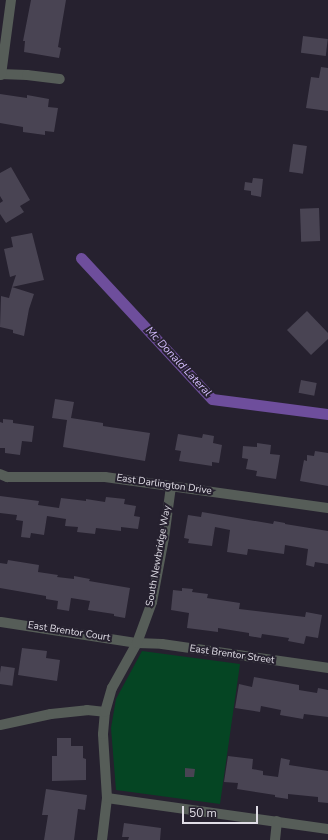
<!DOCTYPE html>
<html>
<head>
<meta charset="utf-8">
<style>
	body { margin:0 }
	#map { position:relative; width:328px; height:840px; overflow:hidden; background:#26212f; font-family:"Nunito Sans",sans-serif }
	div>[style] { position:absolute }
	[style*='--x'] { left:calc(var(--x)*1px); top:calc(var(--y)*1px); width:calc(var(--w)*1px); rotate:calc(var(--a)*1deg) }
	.green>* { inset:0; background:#054523 }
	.canal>* { height:11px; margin:-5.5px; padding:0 5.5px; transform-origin:5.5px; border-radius:5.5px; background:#6e4e9c }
	.building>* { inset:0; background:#494453; transform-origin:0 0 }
	.minor>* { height:10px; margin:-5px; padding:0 5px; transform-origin:5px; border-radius:5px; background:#565d58 }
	span { translate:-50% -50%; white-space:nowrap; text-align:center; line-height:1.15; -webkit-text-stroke:4px #26212f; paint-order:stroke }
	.street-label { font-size:10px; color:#e0dde6 }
	.water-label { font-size:11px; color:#d3bcfc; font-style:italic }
	.scale { position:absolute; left:182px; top:806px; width:76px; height:18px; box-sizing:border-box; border:2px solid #e0dde6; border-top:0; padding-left:5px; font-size:12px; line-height:14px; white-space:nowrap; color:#e0dde6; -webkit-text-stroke:3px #26212f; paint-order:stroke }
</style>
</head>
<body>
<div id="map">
	<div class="green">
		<div style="clip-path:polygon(142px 651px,240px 664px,220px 804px,116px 790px,111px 728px,116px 699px)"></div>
	</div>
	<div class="canal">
		<div style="--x:81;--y:258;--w:192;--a:47.1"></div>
		<div style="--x:212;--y:399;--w:117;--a:7.4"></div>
	</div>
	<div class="building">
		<div style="clip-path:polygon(31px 0,66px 0,58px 47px,61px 48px,59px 58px,24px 52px,25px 41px,23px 41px)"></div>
		<div style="left:303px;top:36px;width:25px;height:17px;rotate:7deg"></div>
		<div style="clip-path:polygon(321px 67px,328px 68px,328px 111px,306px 108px,311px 77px,319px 78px)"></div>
		<div style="clip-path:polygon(0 94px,27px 98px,27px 95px,49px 99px,48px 107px,58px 108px,54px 132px,45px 131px,45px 135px,23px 132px,23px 127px,0 123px)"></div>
		<div style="left:293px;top:144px;width:14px;height:28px;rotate:8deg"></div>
		<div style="clip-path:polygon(11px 167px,30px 200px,20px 206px,24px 212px,6px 223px,0 214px,0 203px,3px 201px,0 196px,0 173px)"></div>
		<div style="clip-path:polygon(253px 178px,263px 179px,261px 197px,251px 195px,251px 191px,244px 190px,245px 182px,252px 183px)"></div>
		<div style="left:319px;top:208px;width:33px;height:19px;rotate:88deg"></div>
		<div style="clip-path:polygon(32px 233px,44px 280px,12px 287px,16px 275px,10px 277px,4px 249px,13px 247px,11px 237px)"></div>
		<div style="clip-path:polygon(12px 287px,34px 294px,29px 309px,24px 336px,13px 333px,13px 330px,0 327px,1px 296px,9px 298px)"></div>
		<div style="clip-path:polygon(307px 311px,328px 333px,328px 339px,311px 355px,287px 330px)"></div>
		<div style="left:301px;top:380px;width:16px;height:13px;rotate:11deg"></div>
		<div style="clip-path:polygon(55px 399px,74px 402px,71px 418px,103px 423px,103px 426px,150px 433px,145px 461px,63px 447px,67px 420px,52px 418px)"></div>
		<div style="clip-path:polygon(3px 419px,13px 420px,13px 423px,34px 426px,32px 442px,22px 441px,20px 455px,5px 453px,5px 448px,0 448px,0 422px,3px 423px)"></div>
		<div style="clip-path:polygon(178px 434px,202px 438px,203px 434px,214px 436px,213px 443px,222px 445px,219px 463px,212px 462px,212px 466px,179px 461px,181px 451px,175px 450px)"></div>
		<div style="clip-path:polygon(257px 443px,271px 445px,270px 454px,280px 455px,276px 479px,256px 476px,257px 471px,246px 469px,248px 459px,242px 458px,243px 446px,257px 447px)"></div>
		<div style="clip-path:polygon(315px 451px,328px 453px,328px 486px,300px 481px,304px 460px,307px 461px,307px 455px,314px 456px)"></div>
		<div style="clip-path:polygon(0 496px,39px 501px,38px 505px,59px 508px,61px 498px,86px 501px,86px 499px,105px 502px,106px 497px,125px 499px,124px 504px,136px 506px,134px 516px,140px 517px,138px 529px,121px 527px,121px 531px,96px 528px,95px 534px,77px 532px,78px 527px,65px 526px,66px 519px,47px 516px,44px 535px,31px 533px,30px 538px,21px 537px,23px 521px,16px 520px,17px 515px,0 513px)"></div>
		<div style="clip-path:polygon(202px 512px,273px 524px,274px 521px,285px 523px,285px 524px,328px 531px,328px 564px,315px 562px,314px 567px,306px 565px,308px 549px,285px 545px,284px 554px,248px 549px,247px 555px,227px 552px,230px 530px,215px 527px,212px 546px,188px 543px,189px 539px,184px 538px,188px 515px,201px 517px)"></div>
		<div style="clip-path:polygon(8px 560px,39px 565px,38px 572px,58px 575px,57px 577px,74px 579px,74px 576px,90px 579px,89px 581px,130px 588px,125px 618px,114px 616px,114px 614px,88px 610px,90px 601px,71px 598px,69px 611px,57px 609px,58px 601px,46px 599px,46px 596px,0 588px,0 563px,7px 564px)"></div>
		<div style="clip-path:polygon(182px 588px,193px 589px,192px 592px,208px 594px,207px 598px,240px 603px,239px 609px,305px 617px,306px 612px,322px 615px,318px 638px,306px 636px,304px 644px,288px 641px,289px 638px,262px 634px,261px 638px,249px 636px,249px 633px,218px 628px,218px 632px,187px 628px,189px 613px,171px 610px,173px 590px,182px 591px)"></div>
		<div style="clip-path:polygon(22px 648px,47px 651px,46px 658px,60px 660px,57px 681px,18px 675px)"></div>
		<div style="left:1px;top:666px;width:14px;height:18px;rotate:8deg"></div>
		<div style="clip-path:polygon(254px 677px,299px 685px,299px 690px,317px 693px,318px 688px,328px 690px,328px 717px,304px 714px,303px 719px,280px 715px,281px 710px,261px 706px,260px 712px,235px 708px,239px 684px,252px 687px)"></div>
		<div style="clip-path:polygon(57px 738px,71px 738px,71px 746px,83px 746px,83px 758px,86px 759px,86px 780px,52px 781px,52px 756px,57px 756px)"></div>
		<div style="clip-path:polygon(228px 756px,253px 759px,252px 769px,263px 771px,263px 775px,278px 777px,281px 758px,290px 760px,289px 765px,328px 771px,328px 803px,318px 802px,318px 797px,288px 794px,288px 799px,275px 797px,275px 795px,237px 789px,238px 783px,224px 782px)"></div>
		<div style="clip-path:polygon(185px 768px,195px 769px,194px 777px,185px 777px)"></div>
		<div style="clip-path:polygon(46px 789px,87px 795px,85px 810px,78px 809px,74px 840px,44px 840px,48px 815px,42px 815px)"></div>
		<div style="clip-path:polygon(124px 823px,161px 828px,160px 840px,128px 840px,129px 837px,122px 837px)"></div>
	</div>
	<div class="minor">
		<div style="--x:0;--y:74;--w:27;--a:2"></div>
		<div style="--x:27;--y:75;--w:33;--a:7"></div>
		<div style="--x:1;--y:75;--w:76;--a:-82.4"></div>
		<div style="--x:0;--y:474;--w:8;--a:23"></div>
		<div style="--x:7;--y:477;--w:98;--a:0"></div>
		<div style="--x:105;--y:477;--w:225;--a:7.9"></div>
		<div style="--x:1;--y:622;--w:138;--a:8.8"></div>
		<div style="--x:137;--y:643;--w:25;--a:2"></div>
		<div style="--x:162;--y:644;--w:168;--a:8.2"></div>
		<div style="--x:0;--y:725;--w:52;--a:-12.2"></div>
		<div style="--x:51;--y:714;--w:36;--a:-6"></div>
		<div style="--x:87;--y:710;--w:18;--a:6"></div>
		<div style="--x:107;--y:798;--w:223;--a:8"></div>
		<div style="--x:102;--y:840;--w:42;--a:-83.2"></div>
		<div style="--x:107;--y:798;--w:64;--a:-93.6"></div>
		<div style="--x:103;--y:734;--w:22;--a:-85"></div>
		<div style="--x:105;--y:712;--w:25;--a:-74"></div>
		<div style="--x:112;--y:688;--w:51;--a:-60.9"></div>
		<div style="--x:137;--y:643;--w:44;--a:-69.9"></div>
		<div style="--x:152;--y:602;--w:65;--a:-79.4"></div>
		<div style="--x:164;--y:538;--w:52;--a:-82.3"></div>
		<div style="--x:275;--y:840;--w:19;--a:-84"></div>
	</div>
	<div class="street-label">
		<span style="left:164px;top:485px;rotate:8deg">East Darlington Drive</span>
		<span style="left:159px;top:556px;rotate:-80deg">South Newbridge Way</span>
		<span style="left:69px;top:632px;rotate:9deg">East Brentor Court</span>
		<span style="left:232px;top:655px;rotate:8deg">East Brentor Street</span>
	</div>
	<div class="water-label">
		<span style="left:178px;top:362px;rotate:47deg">Mc Donald Lateral</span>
	</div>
	<div class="scale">50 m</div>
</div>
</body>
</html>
